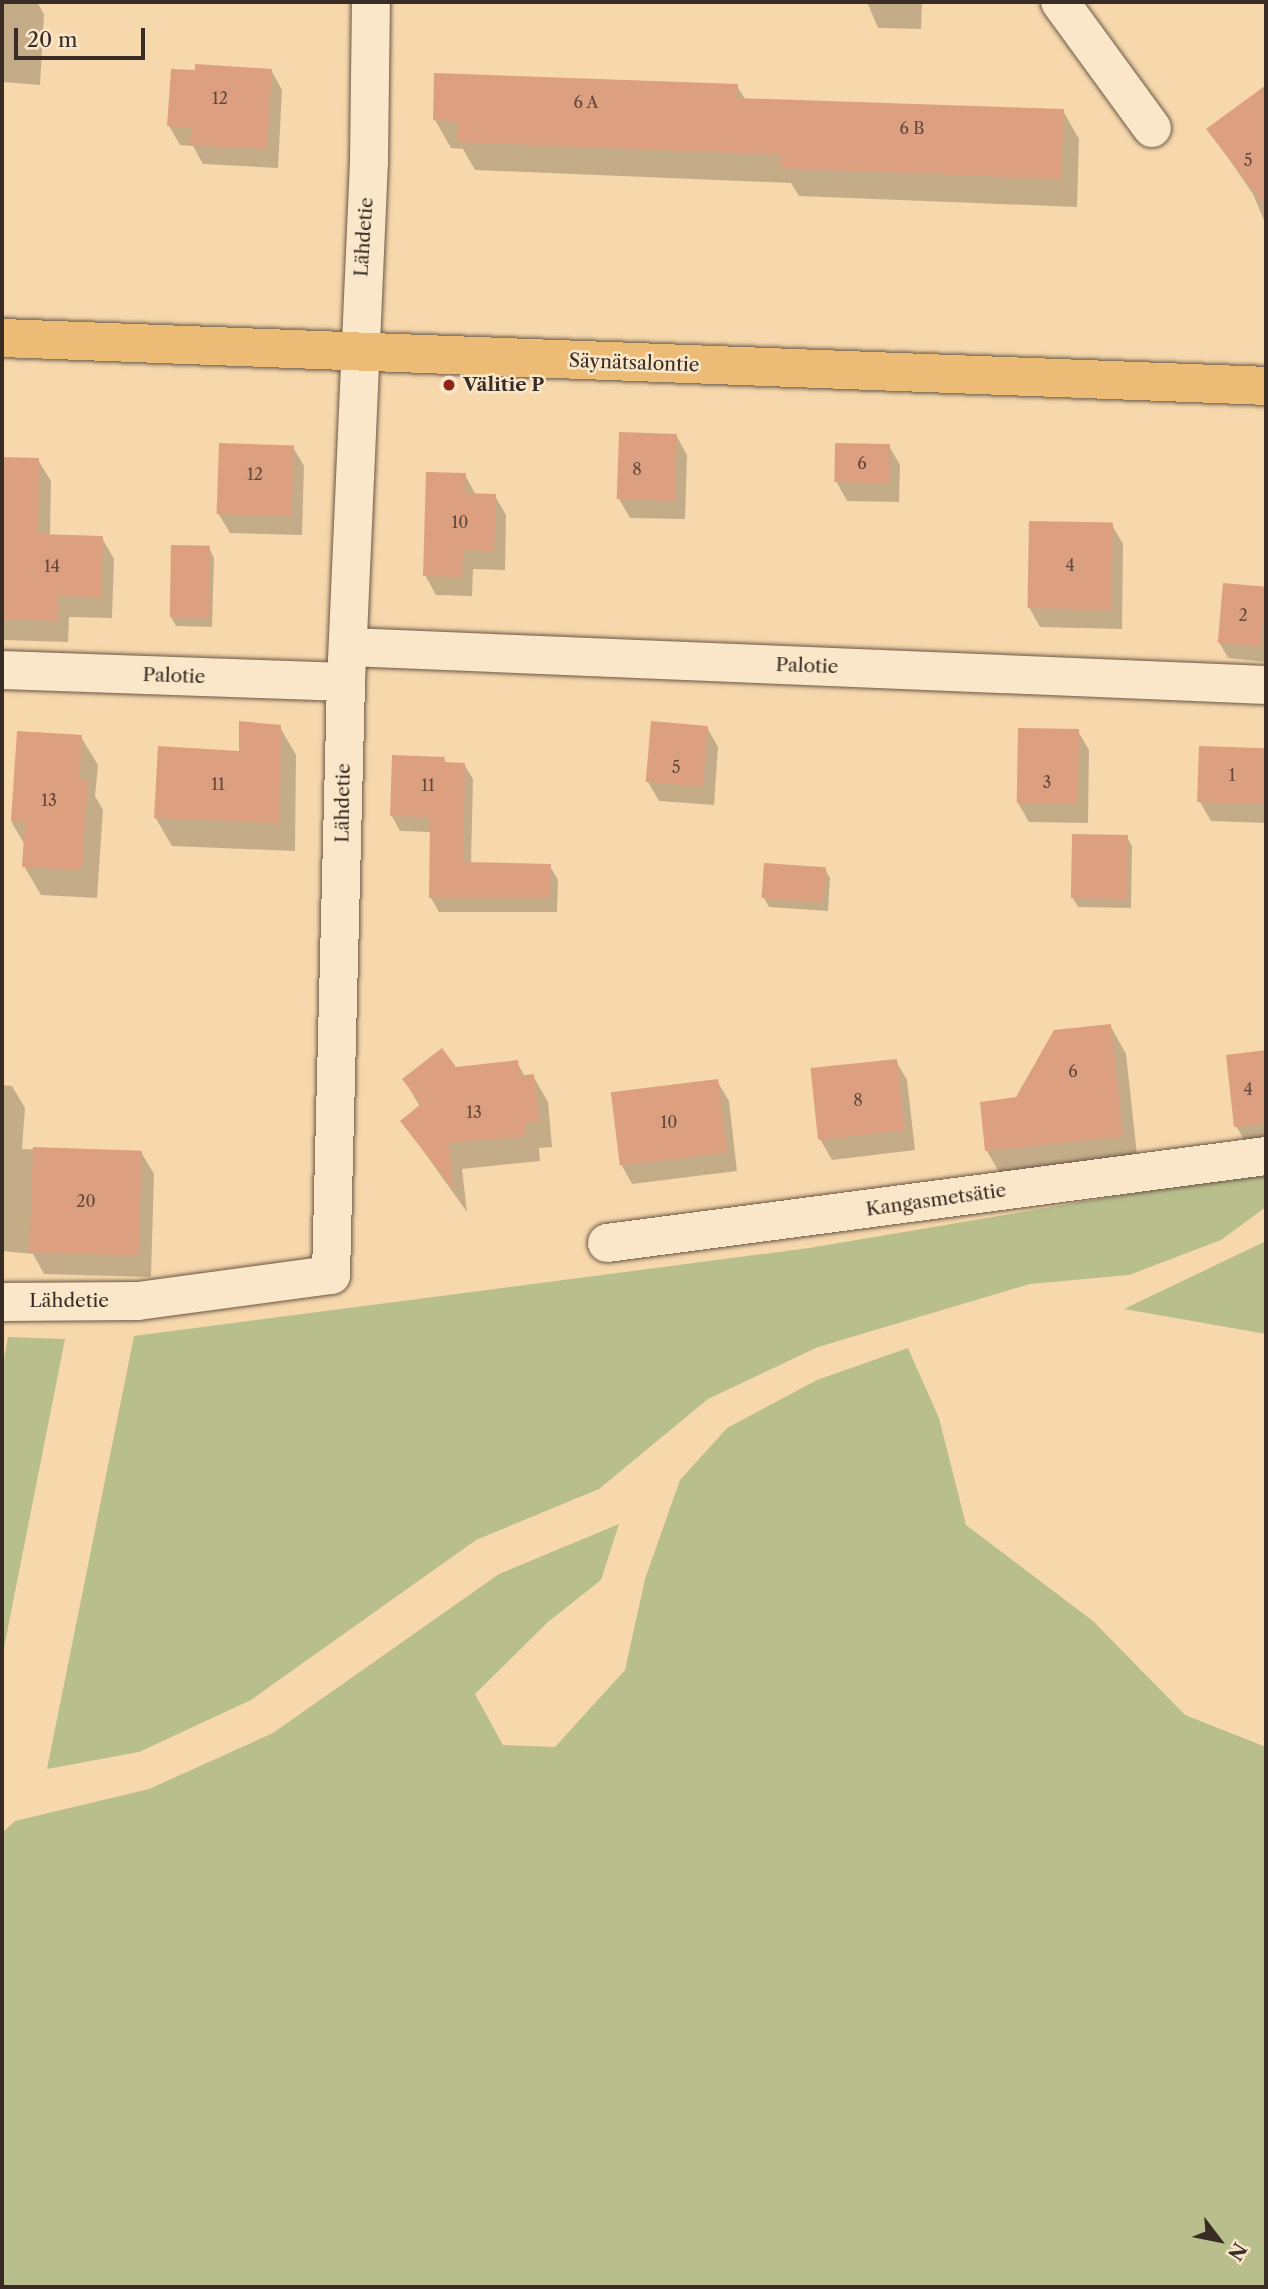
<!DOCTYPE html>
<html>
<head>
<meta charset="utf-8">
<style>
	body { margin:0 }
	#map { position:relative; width:1268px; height:2289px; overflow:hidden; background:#f7d8ac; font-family:"Libre Caslon Text",serif }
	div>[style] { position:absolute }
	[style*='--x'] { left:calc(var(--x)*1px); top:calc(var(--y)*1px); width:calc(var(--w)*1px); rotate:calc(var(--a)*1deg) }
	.green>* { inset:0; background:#b9bf8c }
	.shadow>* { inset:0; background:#0003 }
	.building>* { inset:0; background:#dc9f80; transform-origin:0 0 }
	.roads { filter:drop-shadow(0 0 2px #685746) drop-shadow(0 0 2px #685746) }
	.minor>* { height:38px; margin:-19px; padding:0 19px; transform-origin:19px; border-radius:19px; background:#fae6c9 }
	.major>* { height:38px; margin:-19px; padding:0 19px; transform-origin:19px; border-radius:19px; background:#ecbc76 }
	.dots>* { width:19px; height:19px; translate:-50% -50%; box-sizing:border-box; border:4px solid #fae6c9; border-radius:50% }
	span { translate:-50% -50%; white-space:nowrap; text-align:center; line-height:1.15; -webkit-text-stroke:5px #fae6c9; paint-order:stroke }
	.number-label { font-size:16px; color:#61493b }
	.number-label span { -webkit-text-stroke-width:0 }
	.street-label { font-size:19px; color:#382c24 }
	.poi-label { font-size:19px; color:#382c24; font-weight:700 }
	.left { translate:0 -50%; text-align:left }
	.frame { position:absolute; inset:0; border:4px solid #382c24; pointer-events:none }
	.north { position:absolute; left:1184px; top:2205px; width:70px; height:70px; -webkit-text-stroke:5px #fae6c9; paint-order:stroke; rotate:122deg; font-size:19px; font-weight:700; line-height:28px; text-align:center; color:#382c24 }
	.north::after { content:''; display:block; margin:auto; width:24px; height:32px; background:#382c24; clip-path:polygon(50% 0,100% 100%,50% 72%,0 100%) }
	.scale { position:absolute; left:14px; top:28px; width:131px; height:32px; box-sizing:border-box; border:4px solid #382c24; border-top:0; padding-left:9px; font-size:21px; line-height:24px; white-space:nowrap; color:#382c24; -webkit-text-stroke:5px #fae6c9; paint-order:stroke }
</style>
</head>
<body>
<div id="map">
	<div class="green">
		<div style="clip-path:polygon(1266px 1171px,1266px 1207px,1221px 1240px,1129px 1275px,1030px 1284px,818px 1347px,708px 1399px,599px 1489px,476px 1540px,251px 1700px,139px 1752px,47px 1769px,134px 1336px,809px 1248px)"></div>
		<div style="clip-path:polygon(1266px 1241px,1266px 1334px,1124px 1309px)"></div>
		<div style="clip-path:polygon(8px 1337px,65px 1339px,2px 1658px,2px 1369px)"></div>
		<div style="clip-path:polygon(908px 1348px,939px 1418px,966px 1525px,1093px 1621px,1185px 1715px,1266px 1747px,1266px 2287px,2px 2287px,2px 1833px,15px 1821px,149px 1789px,273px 1733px,499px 1574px,619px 1524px,601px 1580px,548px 1622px,475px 1694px,503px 1745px,555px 1747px,625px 1670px,645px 1579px,680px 1480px,727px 1428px,817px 1380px)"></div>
	</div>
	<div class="shadow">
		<div style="clip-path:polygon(2px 2px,37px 2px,44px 14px,40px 85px,2px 82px)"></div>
		<div style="clip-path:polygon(867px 2px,922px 2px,921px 29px,878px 28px)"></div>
		<div style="clip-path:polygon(271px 70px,282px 90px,278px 168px,203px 164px,193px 146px,180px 145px,169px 126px)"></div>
		<div style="clip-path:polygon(737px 86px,746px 100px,1063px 111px,1079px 139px,1077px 207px,799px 196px,791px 183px,475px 170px,463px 149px,451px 148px,435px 120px)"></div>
		<div style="clip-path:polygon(1261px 91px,1266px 98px,1266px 225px,1253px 194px,1209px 130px)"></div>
		<div style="clip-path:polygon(676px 435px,687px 455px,685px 519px,630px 518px,619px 499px)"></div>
		<div style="clip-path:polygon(889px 446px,900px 465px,899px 502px,847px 501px,836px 481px)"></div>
		<div style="clip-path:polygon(293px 447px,304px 466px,302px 535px,230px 533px,218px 513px)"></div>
		<div style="clip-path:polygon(2px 458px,38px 460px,51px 481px,50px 536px,102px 538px,114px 559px,112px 618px,69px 617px,68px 642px,2px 640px)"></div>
		<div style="clip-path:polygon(465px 475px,476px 495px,495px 496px,506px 515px,505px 570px,473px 569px,472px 596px,436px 595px,425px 575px)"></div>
		<div style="clip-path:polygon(1112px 525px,1123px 544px,1122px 629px,1040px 627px,1029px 607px)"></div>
		<div style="clip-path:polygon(209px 548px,214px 558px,212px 627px,176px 626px,171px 617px)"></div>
		<div style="clip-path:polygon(1224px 585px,1266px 588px,1266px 662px,1228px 658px,1219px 642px)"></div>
		<div style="clip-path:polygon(280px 727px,296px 755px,295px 851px,172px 846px,155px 817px)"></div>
		<div style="clip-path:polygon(707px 727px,718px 747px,714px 805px,659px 801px,648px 782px)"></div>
		<div style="clip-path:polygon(1078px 731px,1089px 750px,1088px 823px,1029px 822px,1018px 803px)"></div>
		<div style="clip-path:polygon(18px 733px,81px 737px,98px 765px,95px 796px,103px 810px,97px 898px,41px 895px,24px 866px,25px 845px,12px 823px)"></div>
		<div style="clip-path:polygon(1201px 748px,1266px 750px,1266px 823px,1211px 821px,1200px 802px)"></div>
		<div style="clip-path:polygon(444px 759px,447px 764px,464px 764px,473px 779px,471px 863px,550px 866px,558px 880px,557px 912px,439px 912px,431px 898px,431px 832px,400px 831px,392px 816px)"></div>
		<div style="clip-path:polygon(1127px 837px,1132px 846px,1131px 908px,1078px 907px,1072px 897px)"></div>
		<div style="clip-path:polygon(825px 869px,830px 878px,828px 911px,769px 907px,764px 898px)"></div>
		<div style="clip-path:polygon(1110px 1025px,1126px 1054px,1138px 1164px,1003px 1179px,987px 1151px,1017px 1099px)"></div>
		<div style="clip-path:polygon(1266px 1052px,1266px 1143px,1247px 1145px,1236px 1126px,1228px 1057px)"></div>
		<div style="clip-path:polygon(896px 1061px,907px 1080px,915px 1150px,832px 1160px,821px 1141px,813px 1071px)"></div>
		<div style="clip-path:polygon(517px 1062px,525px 1077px,533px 1076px,548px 1102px,552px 1147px,539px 1148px,540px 1161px,462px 1169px,467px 1212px,402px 1121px,420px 1107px,404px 1079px)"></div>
		<div style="clip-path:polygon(717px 1081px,729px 1101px,737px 1171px,632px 1184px,621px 1164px)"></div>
		<div style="clip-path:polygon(2px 1085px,12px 1086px,25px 1108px,22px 1149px,141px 1152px,154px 1174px,151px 1277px,44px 1274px,33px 1254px,2px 1251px)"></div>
	</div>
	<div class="building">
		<div style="clip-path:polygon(195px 64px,272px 69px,267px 149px,190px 145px,191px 128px,167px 126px,171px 69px,195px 70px)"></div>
		<div style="clip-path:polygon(434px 73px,738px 84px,738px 98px,1064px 109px,1061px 179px,780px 168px,781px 155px,457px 142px,457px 121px,433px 120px)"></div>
		<div style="clip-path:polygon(1266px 85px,1266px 207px,1206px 129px)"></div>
		<div style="left:619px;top:432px;width:58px;height:67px;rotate:2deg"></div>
		<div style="left:219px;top:443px;width:75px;height:71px;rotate:2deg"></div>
		<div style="left:835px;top:443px;width:55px;height:39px;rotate:1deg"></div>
		<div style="clip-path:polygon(2px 457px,39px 458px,38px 534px,103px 536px,101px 597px,57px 596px,57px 621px,2px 619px)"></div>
		<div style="clip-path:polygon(426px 472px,466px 473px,465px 493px,496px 494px,494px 551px,463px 550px,462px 577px,423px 576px)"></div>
		<div style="left:1029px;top:521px;width:84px;height:87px;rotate:1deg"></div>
		<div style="left:171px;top:545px;width:39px;height:72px;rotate:1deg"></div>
		<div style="left:1223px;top:583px;width:43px;height:60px;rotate:5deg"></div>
		<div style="clip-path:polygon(239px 721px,281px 725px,280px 823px,154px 818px,158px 746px,239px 751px)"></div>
		<div style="left:651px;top:721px;width:57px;height:61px;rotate:5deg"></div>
		<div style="left:1018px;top:728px;width:61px;height:75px;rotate:1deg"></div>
		<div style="clip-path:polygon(17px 731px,82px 735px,79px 779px,88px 780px,82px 870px,22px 867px,25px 822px,11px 821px)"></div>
		<div style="left:1199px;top:746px;width:67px;height:56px;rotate:2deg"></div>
		<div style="clip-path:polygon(392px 755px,445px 757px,444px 762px,465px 763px,463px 862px,551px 864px,550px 897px,429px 898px,430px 817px,390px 816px)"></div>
		<div style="left:1072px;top:834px;width:56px;height:64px;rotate:1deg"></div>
		<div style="left:764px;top:863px;width:62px;height:35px;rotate:4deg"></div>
		<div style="clip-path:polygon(1111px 1024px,1123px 1136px,985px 1151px,980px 1102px,1016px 1097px,1054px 1030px)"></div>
		<div style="clip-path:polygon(442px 1048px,456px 1067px,518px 1060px,520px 1076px,534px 1074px,539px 1121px,525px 1123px,526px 1136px,448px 1143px,454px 1190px,400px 1121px,421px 1104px,402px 1079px)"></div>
		<div style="clip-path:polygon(1266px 1050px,1266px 1123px,1234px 1127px,1226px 1055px)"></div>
		<div style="left:897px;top:1059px;width:72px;height:87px;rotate:84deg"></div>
		<div style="left:718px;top:1079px;width:74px;height:108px;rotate:83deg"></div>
		<div style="left:33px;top:1147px;width:109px;height:105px;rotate:2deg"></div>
	</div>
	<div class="roads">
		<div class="minor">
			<div style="--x:1060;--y:2;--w:156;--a:53.9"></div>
			<div style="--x:349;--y:647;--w:918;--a:2.37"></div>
			<div style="--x:2;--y:670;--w:344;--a:2"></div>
			<div style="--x:607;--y:1243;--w:665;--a:-7.52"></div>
			<div style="--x:2;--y:1302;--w:136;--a:-0.4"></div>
			<div style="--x:138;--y:1301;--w:195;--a:-7.7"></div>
			<div style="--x:331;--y:1275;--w:593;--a:-88.55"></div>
			<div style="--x:346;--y:682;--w:522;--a:-87.47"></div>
			<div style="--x:369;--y:161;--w:159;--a:-89.3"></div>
		</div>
		<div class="major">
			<div style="--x:2;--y:338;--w:1265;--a:2.17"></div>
		</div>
	</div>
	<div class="dots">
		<div style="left:449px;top:385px;background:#8f2418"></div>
	</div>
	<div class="number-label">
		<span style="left:220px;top:98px">12</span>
		<span style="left:586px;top:102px">6 A</span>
		<span style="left:912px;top:128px">6 B</span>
		<span style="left:1248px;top:160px">5</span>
		<span style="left:862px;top:463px">6</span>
		<span style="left:637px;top:469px">8</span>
		<span style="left:255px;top:474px">12</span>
		<span style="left:460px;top:522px">10</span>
		<span style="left:1070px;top:565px">4</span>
		<span style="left:52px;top:566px">14</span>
		<span style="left:1243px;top:615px">2</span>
		<span style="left:676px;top:767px">5</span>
		<span style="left:1232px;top:775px">1</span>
		<span style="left:1047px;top:782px">3</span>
		<span style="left:218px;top:784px">11</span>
		<span style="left:428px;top:785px">11</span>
		<span style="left:49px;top:800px">13</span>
		<span style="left:1073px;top:1071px">6</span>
		<span style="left:1248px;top:1089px">4</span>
		<span style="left:858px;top:1100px">8</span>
		<span style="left:474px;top:1112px">13</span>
		<span style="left:669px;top:1122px">10</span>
		<span style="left:86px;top:1201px">20</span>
	</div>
	<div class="street-label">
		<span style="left:364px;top:237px;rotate:-86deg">Lähdetie</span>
		<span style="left:634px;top:363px;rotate:2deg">Säynätsalontie</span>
		<span style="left:807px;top:666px;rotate:2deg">Palotie</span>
		<span style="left:174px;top:676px;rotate:2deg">Palotie</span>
		<span style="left:343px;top:803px;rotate:-89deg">Lähdetie</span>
		<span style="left:936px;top:1200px;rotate:-8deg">Kangasmetsätie</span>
		<span style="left:69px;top:1301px">Lähdetie</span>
	</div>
	<div class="poi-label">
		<span class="left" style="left:463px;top:385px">Välitie P</span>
	</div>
	<div class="frame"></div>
	<div class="north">N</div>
	<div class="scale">20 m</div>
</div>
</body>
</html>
